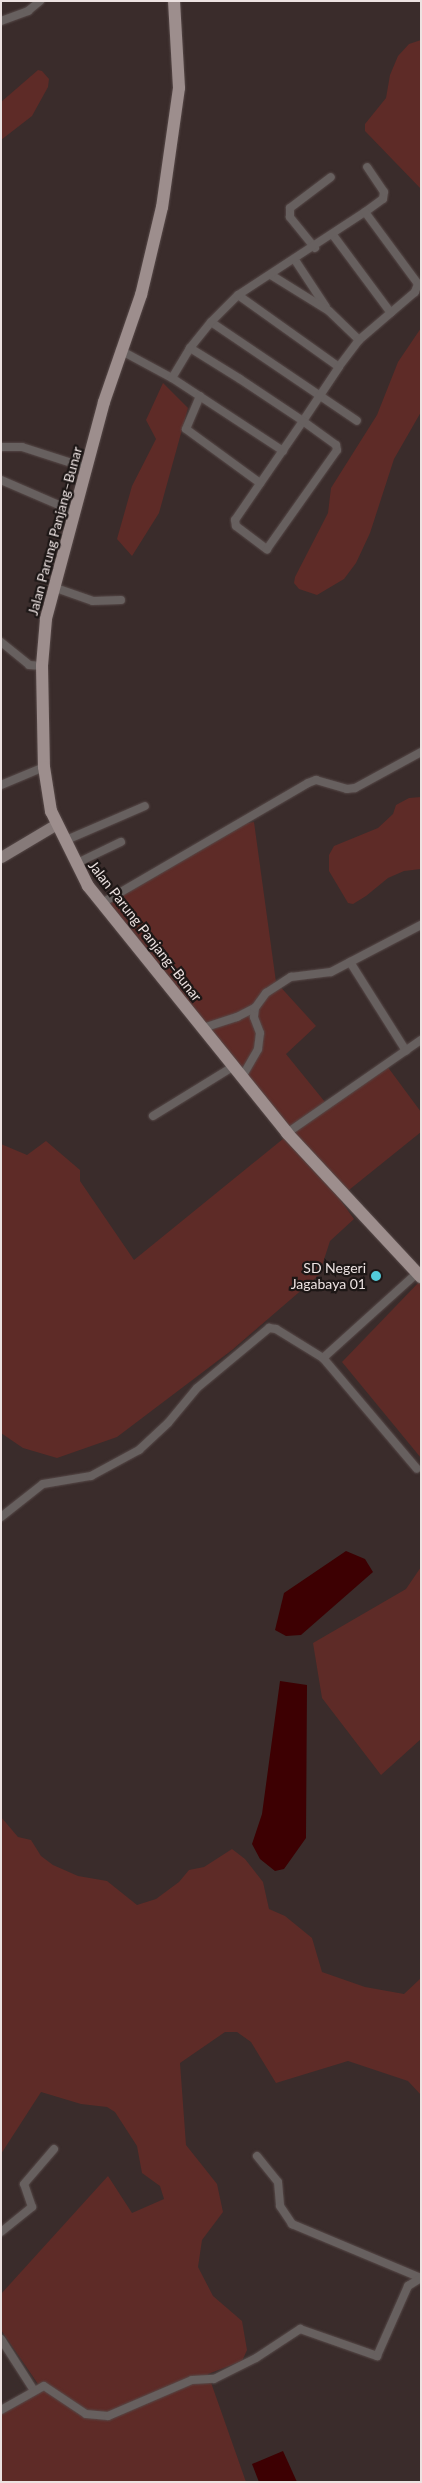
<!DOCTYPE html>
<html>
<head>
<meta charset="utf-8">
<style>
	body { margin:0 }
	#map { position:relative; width:422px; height:2483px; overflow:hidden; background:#3a2c2b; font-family:Lato,sans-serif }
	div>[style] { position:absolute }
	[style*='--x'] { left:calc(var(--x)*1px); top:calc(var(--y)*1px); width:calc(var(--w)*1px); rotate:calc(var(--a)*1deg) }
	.green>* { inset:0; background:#5e2b27 }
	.water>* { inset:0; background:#3d0002 }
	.roads { filter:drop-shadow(0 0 1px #564948) drop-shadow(0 0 1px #564948) }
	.street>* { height:8px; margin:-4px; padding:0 4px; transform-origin:4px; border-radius:4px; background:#67605f }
	.secondary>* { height:11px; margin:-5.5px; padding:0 5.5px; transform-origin:5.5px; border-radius:5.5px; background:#867a79 }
	.primary>* { height:12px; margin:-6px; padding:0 6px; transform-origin:6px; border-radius:6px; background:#9d8e8d }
	.dots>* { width:14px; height:14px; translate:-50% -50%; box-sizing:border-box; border:2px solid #1d1716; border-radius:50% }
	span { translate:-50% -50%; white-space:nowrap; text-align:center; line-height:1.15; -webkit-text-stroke:4.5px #1d1716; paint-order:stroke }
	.street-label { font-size:14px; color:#ece2e1 }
	.poi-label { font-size:14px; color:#ece2e1 }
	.right { translate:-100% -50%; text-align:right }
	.frame { position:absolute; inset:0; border:2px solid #ece2e1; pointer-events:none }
</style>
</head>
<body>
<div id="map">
	<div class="green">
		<div style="clip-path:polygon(421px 40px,421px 189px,365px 131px,365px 124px,386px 98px,390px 75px,398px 56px,409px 44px)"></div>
		<div style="clip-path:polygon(38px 70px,42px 71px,49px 79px,48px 87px,32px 116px,1px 140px,1px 102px)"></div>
		<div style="clip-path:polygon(421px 328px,421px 412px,394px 459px,370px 533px,356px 563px,344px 579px,317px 595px,299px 589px,294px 583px,295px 577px,328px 513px,331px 488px,377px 415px,398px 362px)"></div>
		<div style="clip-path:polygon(163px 383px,188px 408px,159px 513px,132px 556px,117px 539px,132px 486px,156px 439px,146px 420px)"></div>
		<div style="clip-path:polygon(421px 797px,421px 869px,404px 871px,388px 878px,366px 896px,353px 904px,348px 903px,329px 871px,329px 855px,334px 846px,378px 828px,393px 814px,396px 805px,409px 798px)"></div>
		<div style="clip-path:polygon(254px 822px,276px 982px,316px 1026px,286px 1054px,329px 1107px,387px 1066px,421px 1112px,421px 1132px,339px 1198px,354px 1219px,330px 1241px,319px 1275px,232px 1350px,117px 1437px,57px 1458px,23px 1448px,1px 1433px,1px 1144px,27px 1155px,46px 1141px,80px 1170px,80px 1181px,134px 1260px,289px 1134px,103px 906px,236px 825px)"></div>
		<div style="clip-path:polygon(421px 1280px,421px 1458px,342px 1362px)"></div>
		<div style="clip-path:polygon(421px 1567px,421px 1739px,381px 1775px,322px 1698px,313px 1643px,406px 1589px)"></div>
		<div style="clip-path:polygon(1px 1817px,18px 1837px,31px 1840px,41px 1856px,53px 1865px,78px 1876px,107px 1881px,137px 1905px,156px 1899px,179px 1882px,189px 1870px,204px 1867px,232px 1849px,245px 1859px,263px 1882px,269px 1909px,285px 1916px,312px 1938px,322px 1972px,365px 1987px,404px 1994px,421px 1978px,421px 2095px,408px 2081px,348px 2061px,276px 2083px,251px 2042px,237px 2032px,225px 2032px,180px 2063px,186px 2145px,217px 2184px,223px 2212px,202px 2240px,198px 2267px,213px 2296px,242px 2321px,247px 2350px,242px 2361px,208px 2374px,246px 2482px,1px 2482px,1px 2411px,38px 2384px,1px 2330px,1px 2294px,108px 2176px,132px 2213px,164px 2199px,160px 2186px,142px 2173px,137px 2146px,115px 2112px,107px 2107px,81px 2104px,41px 2092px,1px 2154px)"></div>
	</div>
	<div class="water">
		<div style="clip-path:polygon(346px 1551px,365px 1559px,373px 1572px,301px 1635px,286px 1636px,275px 1630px,284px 1593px)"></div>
		<div style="clip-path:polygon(280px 1681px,307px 1685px,306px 1838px,284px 1869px,275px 1871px,260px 1859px,252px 1844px,262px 1814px)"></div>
		<div style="clip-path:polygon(283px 2451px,297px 2482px,259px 2482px,252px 2464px)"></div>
	</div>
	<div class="roads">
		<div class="street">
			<div style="--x:1;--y:21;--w:29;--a:-20"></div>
			<div style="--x:28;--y:11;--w:16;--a:-40"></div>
			<div style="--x:365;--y:212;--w:22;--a:-36"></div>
			<div style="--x:383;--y:199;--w:7;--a:-82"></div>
			<div style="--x:384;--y:192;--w:30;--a:-124"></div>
			<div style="--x:333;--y:235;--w:97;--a:53.4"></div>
			<div style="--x:315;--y:248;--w:40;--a:-129"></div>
			<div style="--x:290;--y:217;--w:9;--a:-90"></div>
			<div style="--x:290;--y:208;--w:51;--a:-37.1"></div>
			<div style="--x:295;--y:260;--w:56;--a:56.6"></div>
			<div style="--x:271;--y:275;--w:68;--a:31.8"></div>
			<div style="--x:329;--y:311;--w:42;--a:44"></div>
			<div style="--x:238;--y:295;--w:124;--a:35.5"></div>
			<div style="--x:211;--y:322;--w:176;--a:34.1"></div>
			<div style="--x:120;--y:350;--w:59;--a:28.3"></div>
			<div style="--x:172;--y:378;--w:133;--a:33.3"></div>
			<div style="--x:172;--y:378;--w:35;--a:-59"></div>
			<div style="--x:190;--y:348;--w:33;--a:-51"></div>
			<div style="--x:211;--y:322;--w:38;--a:-45"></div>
			<div style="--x:238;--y:295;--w:152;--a:-33.2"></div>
			<div style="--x:365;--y:212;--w:89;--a:53.6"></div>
			<div style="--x:418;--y:284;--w:9;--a:111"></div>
			<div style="--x:415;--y:292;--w:74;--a:139.4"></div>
			<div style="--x:359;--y:340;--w:34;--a:127"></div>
			<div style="--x:339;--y:367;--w:65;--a:123.7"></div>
			<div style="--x:303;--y:421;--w:120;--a:124.5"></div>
			<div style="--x:235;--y:520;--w:6;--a:81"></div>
			<div style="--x:236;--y:526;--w:39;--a:37"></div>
			<div style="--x:267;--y:549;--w:121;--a:-54.7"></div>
			<div style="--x:337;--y:450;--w:5;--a:-101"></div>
			<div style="--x:336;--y:445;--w:41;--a:-144"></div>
			<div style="--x:303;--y:421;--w:76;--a:-146.3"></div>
			<div style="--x:240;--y:379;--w:59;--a:-148.2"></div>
			<div style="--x:200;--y:396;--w:36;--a:113"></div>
			<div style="--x:186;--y:429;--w:92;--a:36.1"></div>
			<div style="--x:2;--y:447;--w:20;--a:0"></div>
			<div style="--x:22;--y:447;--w:68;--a:17.9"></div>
			<div style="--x:1;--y:480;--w:81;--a:23.4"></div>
			<div style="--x:53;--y:587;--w:42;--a:19.3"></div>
			<div style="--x:93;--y:601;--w:28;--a:-2"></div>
			<div style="--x:1;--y:642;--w:36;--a:39"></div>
			<div style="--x:29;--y:665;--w:13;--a:4"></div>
			<div style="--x:1;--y:785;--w:47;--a:-22.7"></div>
			<div style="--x:64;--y:841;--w:88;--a:-23.4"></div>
			<div style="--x:75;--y:864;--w:51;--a:-25.6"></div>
			<div style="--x:102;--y:903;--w:238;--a:-30.2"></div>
			<div style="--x:308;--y:783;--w:9;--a:-21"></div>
			<div style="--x:316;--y:780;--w:32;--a:16"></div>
			<div style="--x:347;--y:789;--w:8;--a:-7"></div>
			<div style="--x:355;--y:788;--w:75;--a:-28.6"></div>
			<div style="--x:350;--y:962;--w:105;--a:57.8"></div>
			<div style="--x:203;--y:1028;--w:36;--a:-18"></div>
			<div style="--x:237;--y:1017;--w:20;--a:-27"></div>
			<div style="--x:242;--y:1077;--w:32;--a:-60"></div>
			<div style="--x:258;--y:1049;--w:16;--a:-83"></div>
			<div style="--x:260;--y:1033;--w:17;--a:-111"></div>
			<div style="--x:254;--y:1017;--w:9;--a:-84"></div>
			<div style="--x:255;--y:1008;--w:19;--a:-54"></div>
			<div style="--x:266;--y:993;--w:30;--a:-33"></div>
			<div style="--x:291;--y:977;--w:40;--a:-7.1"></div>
			<div style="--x:331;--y:972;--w:102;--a:-27.6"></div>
			<div style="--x:153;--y:1116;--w:95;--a:-31.7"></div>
			<div style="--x:287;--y:1133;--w:163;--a:-34.8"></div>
			<div style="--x:323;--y:1358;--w:127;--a:-42.1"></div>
			<div style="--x:1;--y:1517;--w:53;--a:-38.2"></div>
			<div style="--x:43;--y:1484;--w:49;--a:-9.5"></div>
			<div style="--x:91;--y:1476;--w:55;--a:-28.4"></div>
			<div style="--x:139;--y:1450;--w:40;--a:-43"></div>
			<div style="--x:168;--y:1423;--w:45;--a:-50.4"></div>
			<div style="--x:197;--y:1388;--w:94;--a:-39.8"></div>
			<div style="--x:269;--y:1328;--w:7;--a:8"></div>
			<div style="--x:276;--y:1329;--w:55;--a:31.7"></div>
			<div style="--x:323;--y:1358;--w:145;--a:49.7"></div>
			<div style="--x:257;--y:2156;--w:33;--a:51"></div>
			<div style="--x:278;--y:2182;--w:24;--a:85"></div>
			<div style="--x:280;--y:2206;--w:22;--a:56"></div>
			<div style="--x:292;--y:2224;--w:140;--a:22.7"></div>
			<div style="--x:1;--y:2232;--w:40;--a:-39"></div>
			<div style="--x:32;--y:2207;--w:24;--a:-109"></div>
			<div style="--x:24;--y:2184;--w:46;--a:-49.4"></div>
			<div style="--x:1;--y:2339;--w:59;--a:57.4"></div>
			<div style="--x:1;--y:2410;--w:49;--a:-29.2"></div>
			<div style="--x:44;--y:2386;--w:50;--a:33.7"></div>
			<div style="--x:86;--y:2414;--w:22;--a:5"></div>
			<div style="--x:108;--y:2416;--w:91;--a:-23.2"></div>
			<div style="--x:192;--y:2380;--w:22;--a:-3"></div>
			<div style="--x:214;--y:2379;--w:47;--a:-26.6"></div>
			<div style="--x:256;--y:2358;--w:53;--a:-33.4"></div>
			<div style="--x:300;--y:2329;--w:82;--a:19.3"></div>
			<div style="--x:377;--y:2356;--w:77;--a:-66.1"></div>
			<div style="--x:408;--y:2286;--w:15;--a:-32"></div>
		</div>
		<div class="secondary">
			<div style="--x:1;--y:857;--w:63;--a:-30.7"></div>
		</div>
		<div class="primary">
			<div style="--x:174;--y:1;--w:87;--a:86.7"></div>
			<div style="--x:179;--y:88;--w:120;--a:98.1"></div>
			<div style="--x:162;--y:207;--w:90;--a:103.4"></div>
			<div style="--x:141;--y:295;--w:113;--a:109.1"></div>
			<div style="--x:104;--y:402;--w:225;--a:105"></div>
			<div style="--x:46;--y:619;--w:47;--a:94.9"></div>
			<div style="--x:42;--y:666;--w:101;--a:88.9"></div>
			<div style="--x:44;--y:767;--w:45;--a:81"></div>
			<div style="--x:51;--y:811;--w:84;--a:63.7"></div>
			<div style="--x:88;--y:886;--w:317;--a:51.1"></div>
			<div style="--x:287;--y:1133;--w:197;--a:47.1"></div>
		</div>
	</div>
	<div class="dots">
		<div style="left:376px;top:1276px;background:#52cbda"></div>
	</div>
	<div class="street-label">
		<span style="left:55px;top:531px;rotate:-75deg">Jalan Parung Panjang–Bunar</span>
		<span style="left:145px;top:931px;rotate:52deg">Jalan Parung Panjang–Bunar</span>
	</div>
	<div class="poi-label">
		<span class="right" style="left:366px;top:1276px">SD Negeri<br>Jagabaya 01</span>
	</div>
	<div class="frame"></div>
</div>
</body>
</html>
